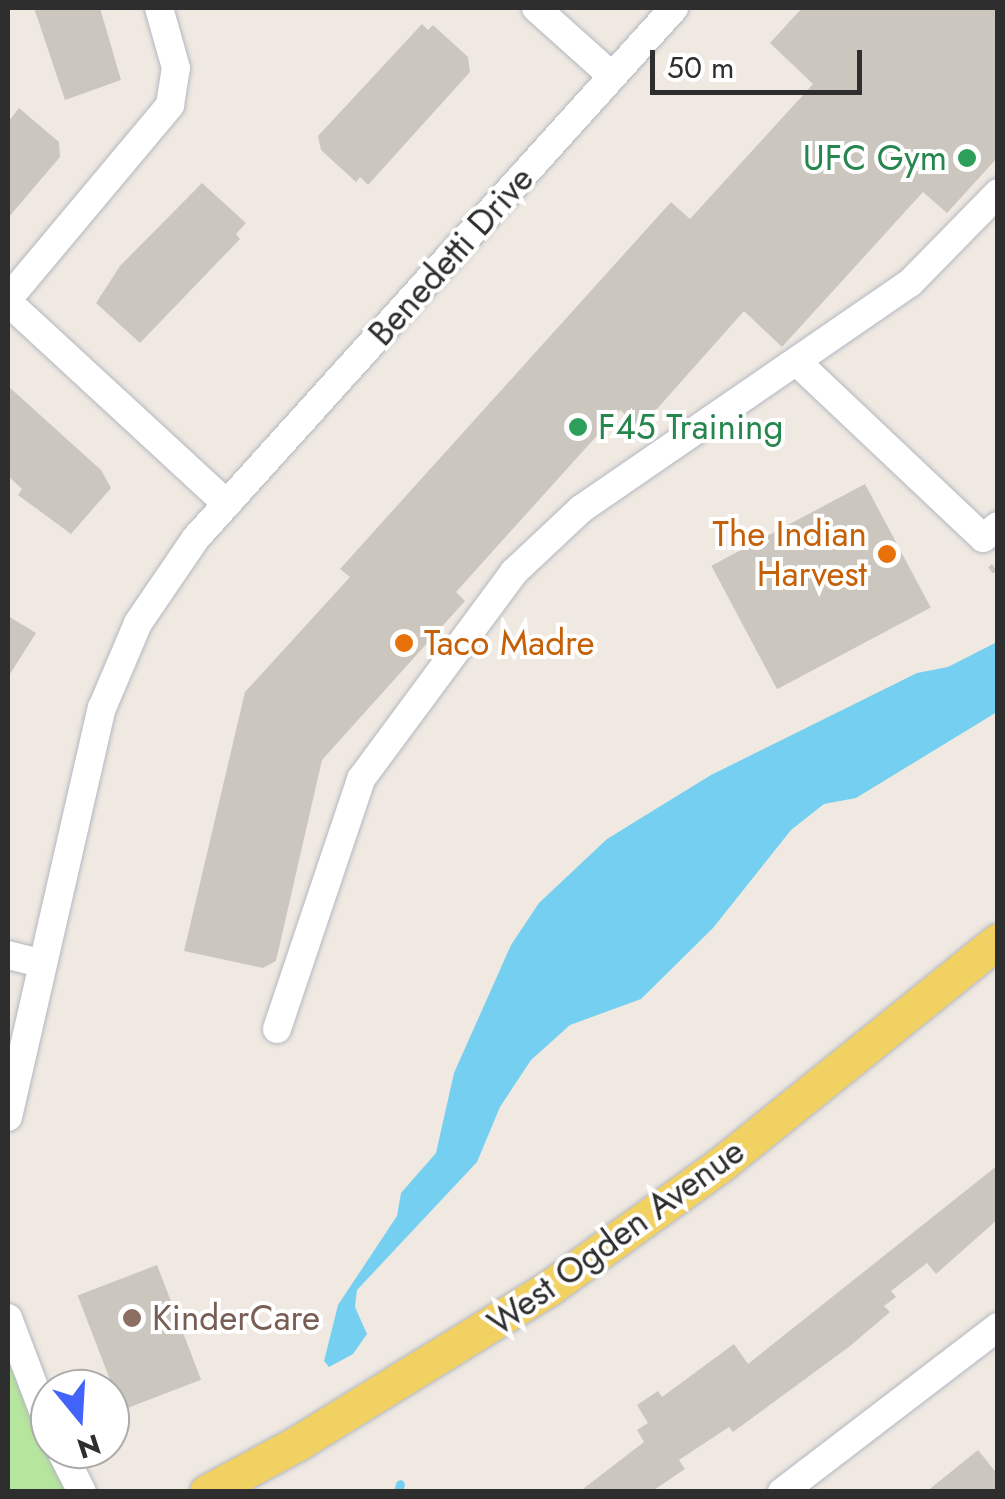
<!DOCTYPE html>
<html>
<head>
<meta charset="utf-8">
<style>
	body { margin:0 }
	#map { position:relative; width:1005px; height:1499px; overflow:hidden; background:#efe9e1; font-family:Jost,sans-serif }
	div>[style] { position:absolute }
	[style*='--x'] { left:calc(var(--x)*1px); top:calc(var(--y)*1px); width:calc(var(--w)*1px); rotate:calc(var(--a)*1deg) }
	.green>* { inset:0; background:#b6e59e }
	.water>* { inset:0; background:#75cff0 }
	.stream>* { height:9px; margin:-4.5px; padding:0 4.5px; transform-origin:4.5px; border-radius:4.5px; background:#75cff0 }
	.building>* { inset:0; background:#cbc7bf; transform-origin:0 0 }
	.path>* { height:5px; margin-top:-2.5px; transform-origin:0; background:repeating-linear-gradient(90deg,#c9c9c9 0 8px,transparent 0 13px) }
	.roads { filter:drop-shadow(0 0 2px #b4b7c1) drop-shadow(0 0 2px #b4b7c1) }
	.minor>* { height:28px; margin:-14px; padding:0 14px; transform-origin:14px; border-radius:14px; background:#fff }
	.major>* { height:35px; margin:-17.5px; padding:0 17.5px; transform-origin:17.5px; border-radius:17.5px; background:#f2d163 }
	.dots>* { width:28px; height:28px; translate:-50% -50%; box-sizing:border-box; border:5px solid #fff; border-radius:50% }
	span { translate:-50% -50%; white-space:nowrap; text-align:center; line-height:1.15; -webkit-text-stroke:8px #fff; paint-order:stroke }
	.leisure-label { font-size:35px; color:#27864d }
	.right { translate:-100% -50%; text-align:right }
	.left { translate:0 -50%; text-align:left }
	.street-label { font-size:35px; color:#2e2e2e }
	.food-label { font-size:35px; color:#c56008 }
	.education-label { font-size:35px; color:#785e54 }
	.frame { position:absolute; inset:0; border:10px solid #2e2e2e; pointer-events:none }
	.north { position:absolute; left:30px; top:1369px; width:100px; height:100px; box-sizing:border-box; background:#fff; border:2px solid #ababab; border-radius:50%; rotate:162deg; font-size:28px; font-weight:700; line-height:40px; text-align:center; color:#2e2e2e }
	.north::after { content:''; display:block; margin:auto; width:35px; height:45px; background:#4264fb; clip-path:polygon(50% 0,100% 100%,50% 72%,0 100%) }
	.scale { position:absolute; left:650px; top:50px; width:212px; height:45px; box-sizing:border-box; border:5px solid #2e2e2e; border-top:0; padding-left:12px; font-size:30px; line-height:35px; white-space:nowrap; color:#2e2e2e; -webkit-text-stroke:8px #fff; paint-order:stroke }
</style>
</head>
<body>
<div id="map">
	<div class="green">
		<div style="clip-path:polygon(8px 1313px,81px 1491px,8px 1491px)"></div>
	</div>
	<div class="water">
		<div style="clip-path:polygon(997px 642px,997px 712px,856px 798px,824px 804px,791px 830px,713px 928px,641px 999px,570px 1025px,531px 1060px,500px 1107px,477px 1162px,357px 1290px,355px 1307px,367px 1334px,353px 1354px,329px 1367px,324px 1361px,338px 1305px,397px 1216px,401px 1193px,436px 1153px,454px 1073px,511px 945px,539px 903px,607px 839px,711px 775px,917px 673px,948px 667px)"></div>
	</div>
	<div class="stream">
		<div style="--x:398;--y:1492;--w:8;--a:-76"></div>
	</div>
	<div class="building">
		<div style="clip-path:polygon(34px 8px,100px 8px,121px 80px,65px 100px)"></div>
		<div style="clip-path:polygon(802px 8px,998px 8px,998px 157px,947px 213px,923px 192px,782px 347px,744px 311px,640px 428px,620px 410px,456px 592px,465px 601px,322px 760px,276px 961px,263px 968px,184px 951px,245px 692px,350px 577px,340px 569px,671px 202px,690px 219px,813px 84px,770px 43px)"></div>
		<div style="clip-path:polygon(422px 24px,428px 30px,433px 25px,468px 57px,470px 72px,368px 185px,360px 177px,356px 182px,321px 150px,318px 136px)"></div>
		<div style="clip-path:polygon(19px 108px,59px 142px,60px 157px,8px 218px,8px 122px)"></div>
		<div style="clip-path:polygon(202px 183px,246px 223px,236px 234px,240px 239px,140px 343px,96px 303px,120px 266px)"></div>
		<div style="clip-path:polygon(8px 386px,101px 470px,111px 488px,71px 534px,18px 495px,22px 489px,8px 476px)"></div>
		<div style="left:865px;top:484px;width:140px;height:174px;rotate:62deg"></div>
		<div style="clip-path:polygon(8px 616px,36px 633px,8px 677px)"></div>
		<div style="clip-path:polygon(998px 1165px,998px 1219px,936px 1274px,927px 1263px,891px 1291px,896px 1297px,884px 1306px,890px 1312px,850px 1346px,733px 1432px,729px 1427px,679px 1460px,685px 1469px,651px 1492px,579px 1492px,644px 1442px,637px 1430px,648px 1423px,637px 1405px,658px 1391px,662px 1397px,734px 1344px,748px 1364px)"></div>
		<div style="left:157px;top:1265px;width:123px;height:85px;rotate:69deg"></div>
		<div style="clip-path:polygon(978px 1450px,998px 1475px,998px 1492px,926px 1492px)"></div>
	</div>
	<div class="path">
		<div style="--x:990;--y:565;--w:14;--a:54"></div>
	</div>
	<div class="roads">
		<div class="minor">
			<div style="--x:536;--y:8;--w:102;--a:41.8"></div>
			<div style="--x:8;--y:299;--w:253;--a:-50.1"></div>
			<div style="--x:170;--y:105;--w:37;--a:-81"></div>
			<div style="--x:176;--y:68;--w:62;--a:-105.8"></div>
			<div style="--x:8;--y:302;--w:298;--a:42.7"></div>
			<div style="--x:797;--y:362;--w:256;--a:43.4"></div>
			<div style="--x:983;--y:538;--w:19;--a:-39"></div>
			<div style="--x:8;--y:955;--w:32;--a:14"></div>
			<div style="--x:277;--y:1029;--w:264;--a:-71.4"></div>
			<div style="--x:361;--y:779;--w:257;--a:-53.5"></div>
			<div style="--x:514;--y:572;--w:92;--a:-43.2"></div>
			<div style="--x:581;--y:509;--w:399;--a:-34.5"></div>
			<div style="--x:910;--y:283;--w:126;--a:-45.6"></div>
			<div style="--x:8;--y:1117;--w:420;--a:-77.1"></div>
			<div style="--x:102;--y:708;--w:92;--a:-67"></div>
			<div style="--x:138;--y:623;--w:103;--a:-55.7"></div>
			<div style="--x:196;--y:538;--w:714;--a:-47.95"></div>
			<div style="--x:8;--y:1318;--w:119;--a:69.3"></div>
			<div style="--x:60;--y:1449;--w:48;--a:62.9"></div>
			<div style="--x:782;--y:1492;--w:272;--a:-37.4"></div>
		</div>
		<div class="major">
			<div style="--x:207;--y:1492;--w:103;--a:-28.3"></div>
			<div style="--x:298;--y:1443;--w:295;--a:-31.7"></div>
			<div style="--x:549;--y:1288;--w:209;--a:-35.7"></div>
			<div style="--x:719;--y:1166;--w:358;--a:-38.9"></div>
		</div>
	</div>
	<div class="dots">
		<div style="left:967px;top:158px;background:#2e9e5b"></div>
		<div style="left:578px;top:427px;background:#2e9e5b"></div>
		<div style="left:887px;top:554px;background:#e8710a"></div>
		<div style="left:404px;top:643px;background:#e8710a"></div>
		<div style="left:132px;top:1318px;background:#8d6e63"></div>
	</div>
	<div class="leisure-label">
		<span class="right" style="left:947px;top:158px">UFC Gym</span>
		<span class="left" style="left:598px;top:427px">F45 Training</span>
	</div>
	<div class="street-label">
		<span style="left:451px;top:256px;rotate:-48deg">Benedetti Drive</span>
		<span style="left:616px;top:1237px;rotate:-36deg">West Ogden Avenue</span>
	</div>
	<div class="food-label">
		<span class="right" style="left:867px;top:554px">The Indian<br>Harvest</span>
		<span class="left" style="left:424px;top:643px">Taco Madre</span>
	</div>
	<div class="education-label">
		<span class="left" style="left:152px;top:1318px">KinderCare</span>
	</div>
	<div class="frame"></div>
	<div class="north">N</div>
	<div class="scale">50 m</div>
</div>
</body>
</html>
